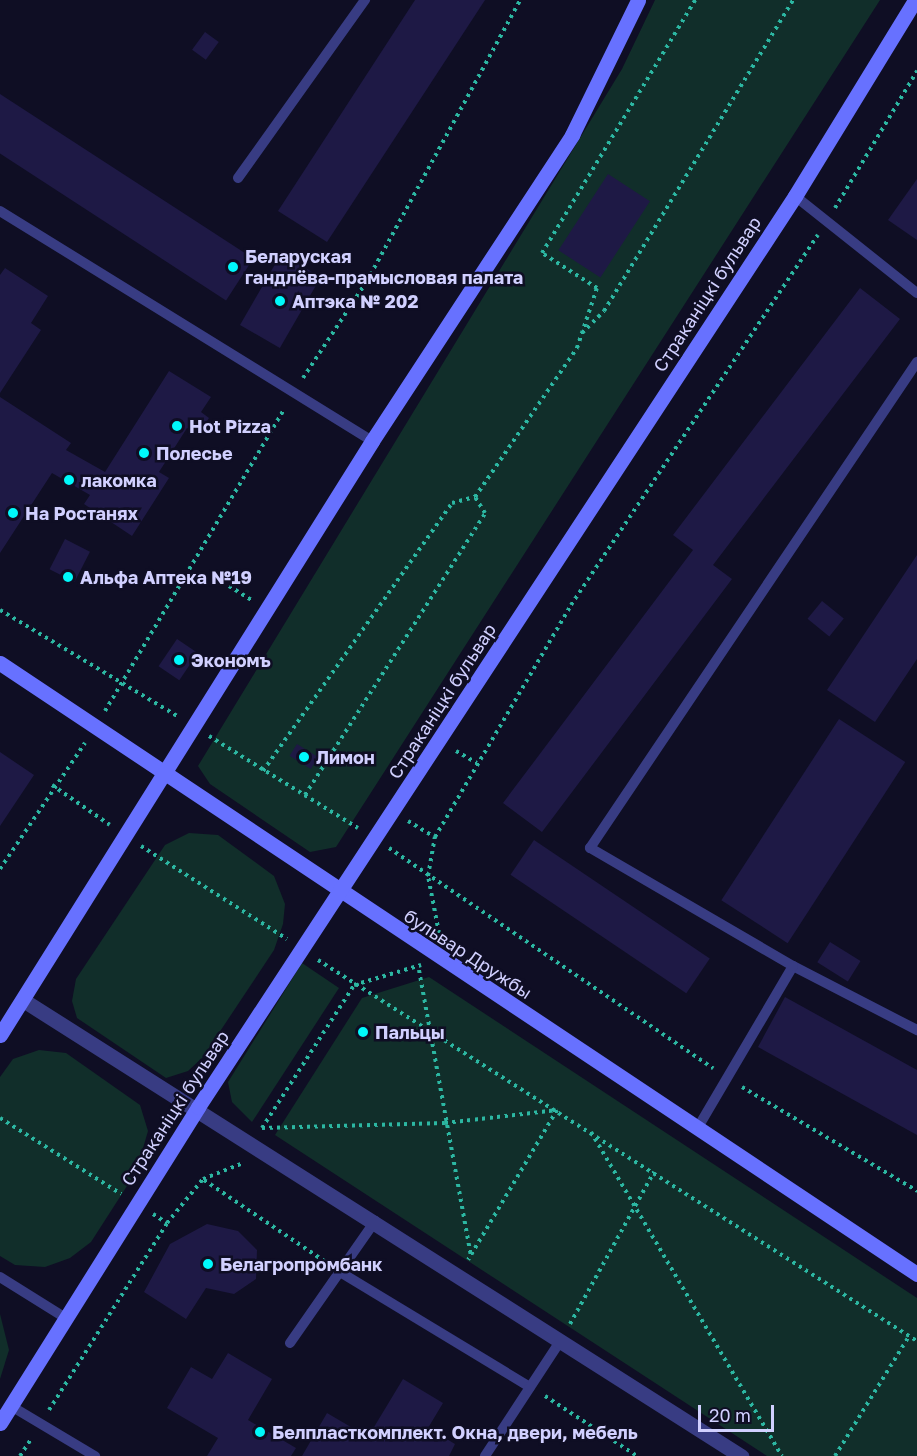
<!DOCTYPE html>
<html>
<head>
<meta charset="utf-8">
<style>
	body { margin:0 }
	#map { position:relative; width:917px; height:1456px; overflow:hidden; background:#0f0e24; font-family:"Golos Text",sans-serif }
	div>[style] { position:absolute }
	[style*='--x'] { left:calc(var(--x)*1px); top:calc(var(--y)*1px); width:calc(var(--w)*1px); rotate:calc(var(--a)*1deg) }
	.green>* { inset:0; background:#112e2a }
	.building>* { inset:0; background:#1e1945; transform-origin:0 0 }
	.path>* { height:4px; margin-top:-2px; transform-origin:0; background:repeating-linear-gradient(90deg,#2cb7a2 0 3px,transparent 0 7.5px) }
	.lane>* { height:10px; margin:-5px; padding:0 5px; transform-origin:5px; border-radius:5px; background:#383c83 }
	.street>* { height:15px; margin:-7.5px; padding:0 7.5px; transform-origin:7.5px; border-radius:7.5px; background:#383c83 }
	.secondary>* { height:15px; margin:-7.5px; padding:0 7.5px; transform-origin:7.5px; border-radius:7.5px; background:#6771ff }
	.dots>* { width:16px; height:16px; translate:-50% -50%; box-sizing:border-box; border:3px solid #0f0e24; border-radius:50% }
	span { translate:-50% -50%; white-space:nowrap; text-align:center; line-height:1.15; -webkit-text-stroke:5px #0f0e24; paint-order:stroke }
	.poi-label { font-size:18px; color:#d1d0ff; font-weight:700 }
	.left { translate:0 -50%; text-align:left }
	.street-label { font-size:18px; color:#d1d0ff }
	.scale { position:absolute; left:698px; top:1405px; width:76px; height:27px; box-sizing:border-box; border:3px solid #d1d0ff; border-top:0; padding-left:8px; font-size:18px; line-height:21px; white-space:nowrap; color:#d1d0ff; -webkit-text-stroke:4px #0f0e24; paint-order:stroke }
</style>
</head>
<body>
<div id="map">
	<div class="green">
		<div style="clip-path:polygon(655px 0,880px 0,336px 847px,310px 852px,210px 784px,198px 766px,622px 69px)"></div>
		<div style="clip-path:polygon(189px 833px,218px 835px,274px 876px,285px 904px,283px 924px,274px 950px,203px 1057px,188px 1071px,166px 1078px,77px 1018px,72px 1001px,76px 979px,165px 845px)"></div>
		<div style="clip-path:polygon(302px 963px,339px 988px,252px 1122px,232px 1102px,228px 1082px)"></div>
		<div style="clip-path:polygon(429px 977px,917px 1298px,917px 1456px,767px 1456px,275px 1135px,362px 998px)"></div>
		<div style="clip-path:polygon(39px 1050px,66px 1053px,140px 1105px,148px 1131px,136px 1172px,91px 1242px,70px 1258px,45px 1267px,15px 1265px,0 1256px,0 1077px,13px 1059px)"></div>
		<div style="clip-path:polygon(0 1314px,9px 1350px,0 1379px)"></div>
	</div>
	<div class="building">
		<div style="clip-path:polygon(415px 0,485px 0,327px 242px,278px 211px)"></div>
		<div style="left:205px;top:32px;width:17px;height:22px;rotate:36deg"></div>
		<div style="left:0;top:94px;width:302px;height:50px;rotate:33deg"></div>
		<div style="left:608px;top:174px;width:50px;height:91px;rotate:33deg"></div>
		<div style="clip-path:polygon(917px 179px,917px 240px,888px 220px)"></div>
		<div style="left:281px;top:254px;width:46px;height:82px;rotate:30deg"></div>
		<div style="clip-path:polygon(5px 268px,48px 296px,31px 323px,41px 330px,0 393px,0 275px)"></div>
		<div style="clip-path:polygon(860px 288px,900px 319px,713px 565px,732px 579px,542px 832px,503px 803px,693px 550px,673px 535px)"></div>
		<div style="clip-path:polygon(169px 371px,211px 397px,201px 412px,209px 418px,198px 435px,187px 428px,159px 472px,169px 478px,132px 536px,84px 504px,90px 495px,52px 473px,0 553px,0 397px,71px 443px,66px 450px,105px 472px)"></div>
		<div style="left:65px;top:539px;width:28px;height:34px;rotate:27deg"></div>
		<div style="clip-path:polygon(917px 555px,917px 659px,875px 722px,827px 690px)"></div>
		<div style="left:822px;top:601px;width:28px;height:23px;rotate:39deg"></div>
		<div style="left:177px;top:639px;width:25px;height:33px;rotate:34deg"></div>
		<div style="left:839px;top:719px;width:79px;height:216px;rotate:33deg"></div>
		<div style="left:297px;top:744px;width:25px;height:14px;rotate:32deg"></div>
		<div style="clip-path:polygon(0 752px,34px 775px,0 826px)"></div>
		<div style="left:534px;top:840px;width:212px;height:42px;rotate:34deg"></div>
		<div style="left:830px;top:942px;width:36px;height:24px;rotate:32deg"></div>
		<div style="clip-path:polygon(785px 997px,917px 1070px,917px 1135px,758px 1047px)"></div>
		<div style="clip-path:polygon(207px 1224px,238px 1231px,257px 1250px,256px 1279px,234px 1294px,206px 1288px,186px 1319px,144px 1292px,170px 1244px)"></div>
		<div style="clip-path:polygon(228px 1353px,272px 1379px,248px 1420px,296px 1448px,291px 1456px,207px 1456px,218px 1438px,167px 1408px,191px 1367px,212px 1379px)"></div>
		<div style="clip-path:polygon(403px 1379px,443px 1403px,428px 1428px,455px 1444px,449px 1456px,302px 1456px,327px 1413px,368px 1437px)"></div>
	</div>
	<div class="path">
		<div style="--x:835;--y:208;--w:160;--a:-59.1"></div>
		<div style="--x:582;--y:333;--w:31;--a:-45"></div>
		<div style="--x:604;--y:311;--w:364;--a:-58.7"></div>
		<div style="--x:303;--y:378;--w:116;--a:-56.6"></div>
		<div style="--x:367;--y:281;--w:320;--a:-61.4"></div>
		<div style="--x:229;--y:586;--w:26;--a:32"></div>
		<div style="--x:0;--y:610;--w:206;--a:30.9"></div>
		<div style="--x:105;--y:711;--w:352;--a:-59.3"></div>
		<div style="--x:209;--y:736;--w:175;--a:31.7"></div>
		<div style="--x:456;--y:751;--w:24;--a:30"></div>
		<div style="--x:263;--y:771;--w:328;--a:-54.8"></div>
		<div style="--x:452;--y:503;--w:24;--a:-15"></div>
		<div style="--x:475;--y:497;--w:181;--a:-55.6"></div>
		<div style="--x:577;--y:348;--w:63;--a:-71.6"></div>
		<div style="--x:597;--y:288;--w:65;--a:-147.5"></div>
		<div style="--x:542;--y:253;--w:296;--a:-58.8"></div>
		<div style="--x:52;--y:785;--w:70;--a:34.6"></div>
		<div style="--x:305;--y:795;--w:335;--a:-57.4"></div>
		<div style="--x:485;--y:513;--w:19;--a:-122"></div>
		<div style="--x:408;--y:821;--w:31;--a:31"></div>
		<div style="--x:141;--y:846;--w:173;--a:32.5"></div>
		<div style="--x:389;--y:848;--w:392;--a:34.2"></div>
		<div style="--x:0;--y:869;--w:152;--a:-56"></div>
		<div style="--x:439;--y:933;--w:58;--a:-100.9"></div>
		<div style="--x:428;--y:876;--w:40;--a:-80"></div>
		<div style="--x:435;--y:837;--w:269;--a:-59.6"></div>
		<div style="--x:571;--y:605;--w:445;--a:-56.3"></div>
		<div style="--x:318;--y:960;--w:710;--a:32.46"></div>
		<div style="--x:419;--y:970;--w:290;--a:79.7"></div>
		<div style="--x:742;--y:1087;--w:204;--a:30.7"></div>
		<div style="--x:0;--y:1118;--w:143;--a:32.1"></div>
		<div style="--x:262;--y:1128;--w:170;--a:-57.2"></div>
		<div style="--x:354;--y:985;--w:70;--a:-16.6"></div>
		<div style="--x:262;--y:1128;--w:183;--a:-1.6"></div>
		<div style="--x:445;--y:1123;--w:113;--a:-6.6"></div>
		<div style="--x:557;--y:1110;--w:174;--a:120.7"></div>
		<div style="--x:591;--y:1132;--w:376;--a:59.5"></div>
		<div style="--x:204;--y:1180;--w:148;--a:34"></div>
		<div style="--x:153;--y:1214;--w:17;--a:33"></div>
		<div style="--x:167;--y:1223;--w:57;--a:-50.7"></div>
		<div style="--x:203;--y:1179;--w:43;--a:-21.8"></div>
		<div style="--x:570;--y:1324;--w:174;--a:-61.1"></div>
		<div style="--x:545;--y:1396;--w:110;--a:33.1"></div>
		<div style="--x:49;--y:1410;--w:221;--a:-57.7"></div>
		<div style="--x:20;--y:1456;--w:20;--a:-57"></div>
		<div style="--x:835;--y:1456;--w:141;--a:-58.3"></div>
	</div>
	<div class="lane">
		<div style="--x:238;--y:178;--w:219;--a:-54.5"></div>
		<div style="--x:795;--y:196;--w:156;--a:38.5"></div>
		<div style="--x:0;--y:211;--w:437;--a:31.7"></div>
		<div style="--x:793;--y:966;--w:140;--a:27.3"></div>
		<div style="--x:697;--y:1129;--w:189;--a:-59.5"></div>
		<div style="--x:793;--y:966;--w:235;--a:-149.8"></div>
		<div style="--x:590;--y:848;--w:586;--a:-56.07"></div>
		<div style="--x:340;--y:1272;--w:222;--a:31.2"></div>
		<div style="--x:0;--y:1277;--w:75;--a:32"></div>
		<div style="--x:290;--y:1343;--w:149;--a:-55.1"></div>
		<div style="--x:11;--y:1406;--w:98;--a:30.8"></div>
		<div style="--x:485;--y:1456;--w:139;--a:-56.8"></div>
	</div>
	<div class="street">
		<div style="--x:23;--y:1000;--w:851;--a:32.42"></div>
	</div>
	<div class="secondary">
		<div style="--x:0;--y:663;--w:1102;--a:33.68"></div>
		<div style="--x:0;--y:1035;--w:701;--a:-57.94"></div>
		<div style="--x:372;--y:441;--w:366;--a:-56.8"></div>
		<div style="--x:572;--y:135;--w:150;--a:-63.9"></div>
		<div style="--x:0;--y:1423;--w:373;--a:-57.9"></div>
		<div style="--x:198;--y:1107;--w:1089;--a:-56.76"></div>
		<div style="--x:795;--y:196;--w:230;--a:-58.5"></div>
	</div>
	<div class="dots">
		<div style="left:233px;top:267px;background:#00f9fb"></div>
		<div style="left:280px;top:301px;background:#00f9fb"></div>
		<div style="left:177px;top:426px;background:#00f9fb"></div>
		<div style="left:144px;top:453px;background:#00f9fb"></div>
		<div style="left:69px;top:480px;background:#00f9fb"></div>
		<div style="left:13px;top:513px;background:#00f9fb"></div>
		<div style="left:68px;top:577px;background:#00f9fb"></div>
		<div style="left:179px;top:660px;background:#00f9fb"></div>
		<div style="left:304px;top:757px;background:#00f9fb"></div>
		<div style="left:363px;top:1032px;background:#00f9fb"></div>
		<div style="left:208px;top:1264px;background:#00f9fb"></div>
		<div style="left:260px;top:1432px;background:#00f9fb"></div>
	</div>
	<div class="poi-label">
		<span class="left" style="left:245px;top:267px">Беларуская<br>гандлёва-прамысловая палата</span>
		<span class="left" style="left:292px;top:301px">Аптэка № 202</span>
		<span class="left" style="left:189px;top:426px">Hot Pizza</span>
		<span class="left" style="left:156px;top:453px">Полесье</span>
		<span class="left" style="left:81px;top:480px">лакомка</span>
		<span class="left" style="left:25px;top:513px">На Ростанях</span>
		<span class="left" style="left:80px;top:577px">Альфа Аптека №19</span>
		<span class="left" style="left:191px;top:660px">Экономъ</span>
		<span class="left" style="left:316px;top:757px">Лимон</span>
		<span class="left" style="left:375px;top:1032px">Пальцы</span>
		<span class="left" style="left:220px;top:1264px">Белагропромбанк</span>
		<span class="left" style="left:272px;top:1432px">Белпласткомплект. Окна, двери, мебель</span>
	</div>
	<div class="street-label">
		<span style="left:707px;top:294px;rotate:-57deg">Страканіцкі бульвар</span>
		<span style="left:442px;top:701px;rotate:-57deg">Страканіцкі бульвар</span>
		<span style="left:468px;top:954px;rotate:33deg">бульвар Дружбы</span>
		<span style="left:175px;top:1108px;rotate:-57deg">Страканіцкі бульвар</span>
	</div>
	<div class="scale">20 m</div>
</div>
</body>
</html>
